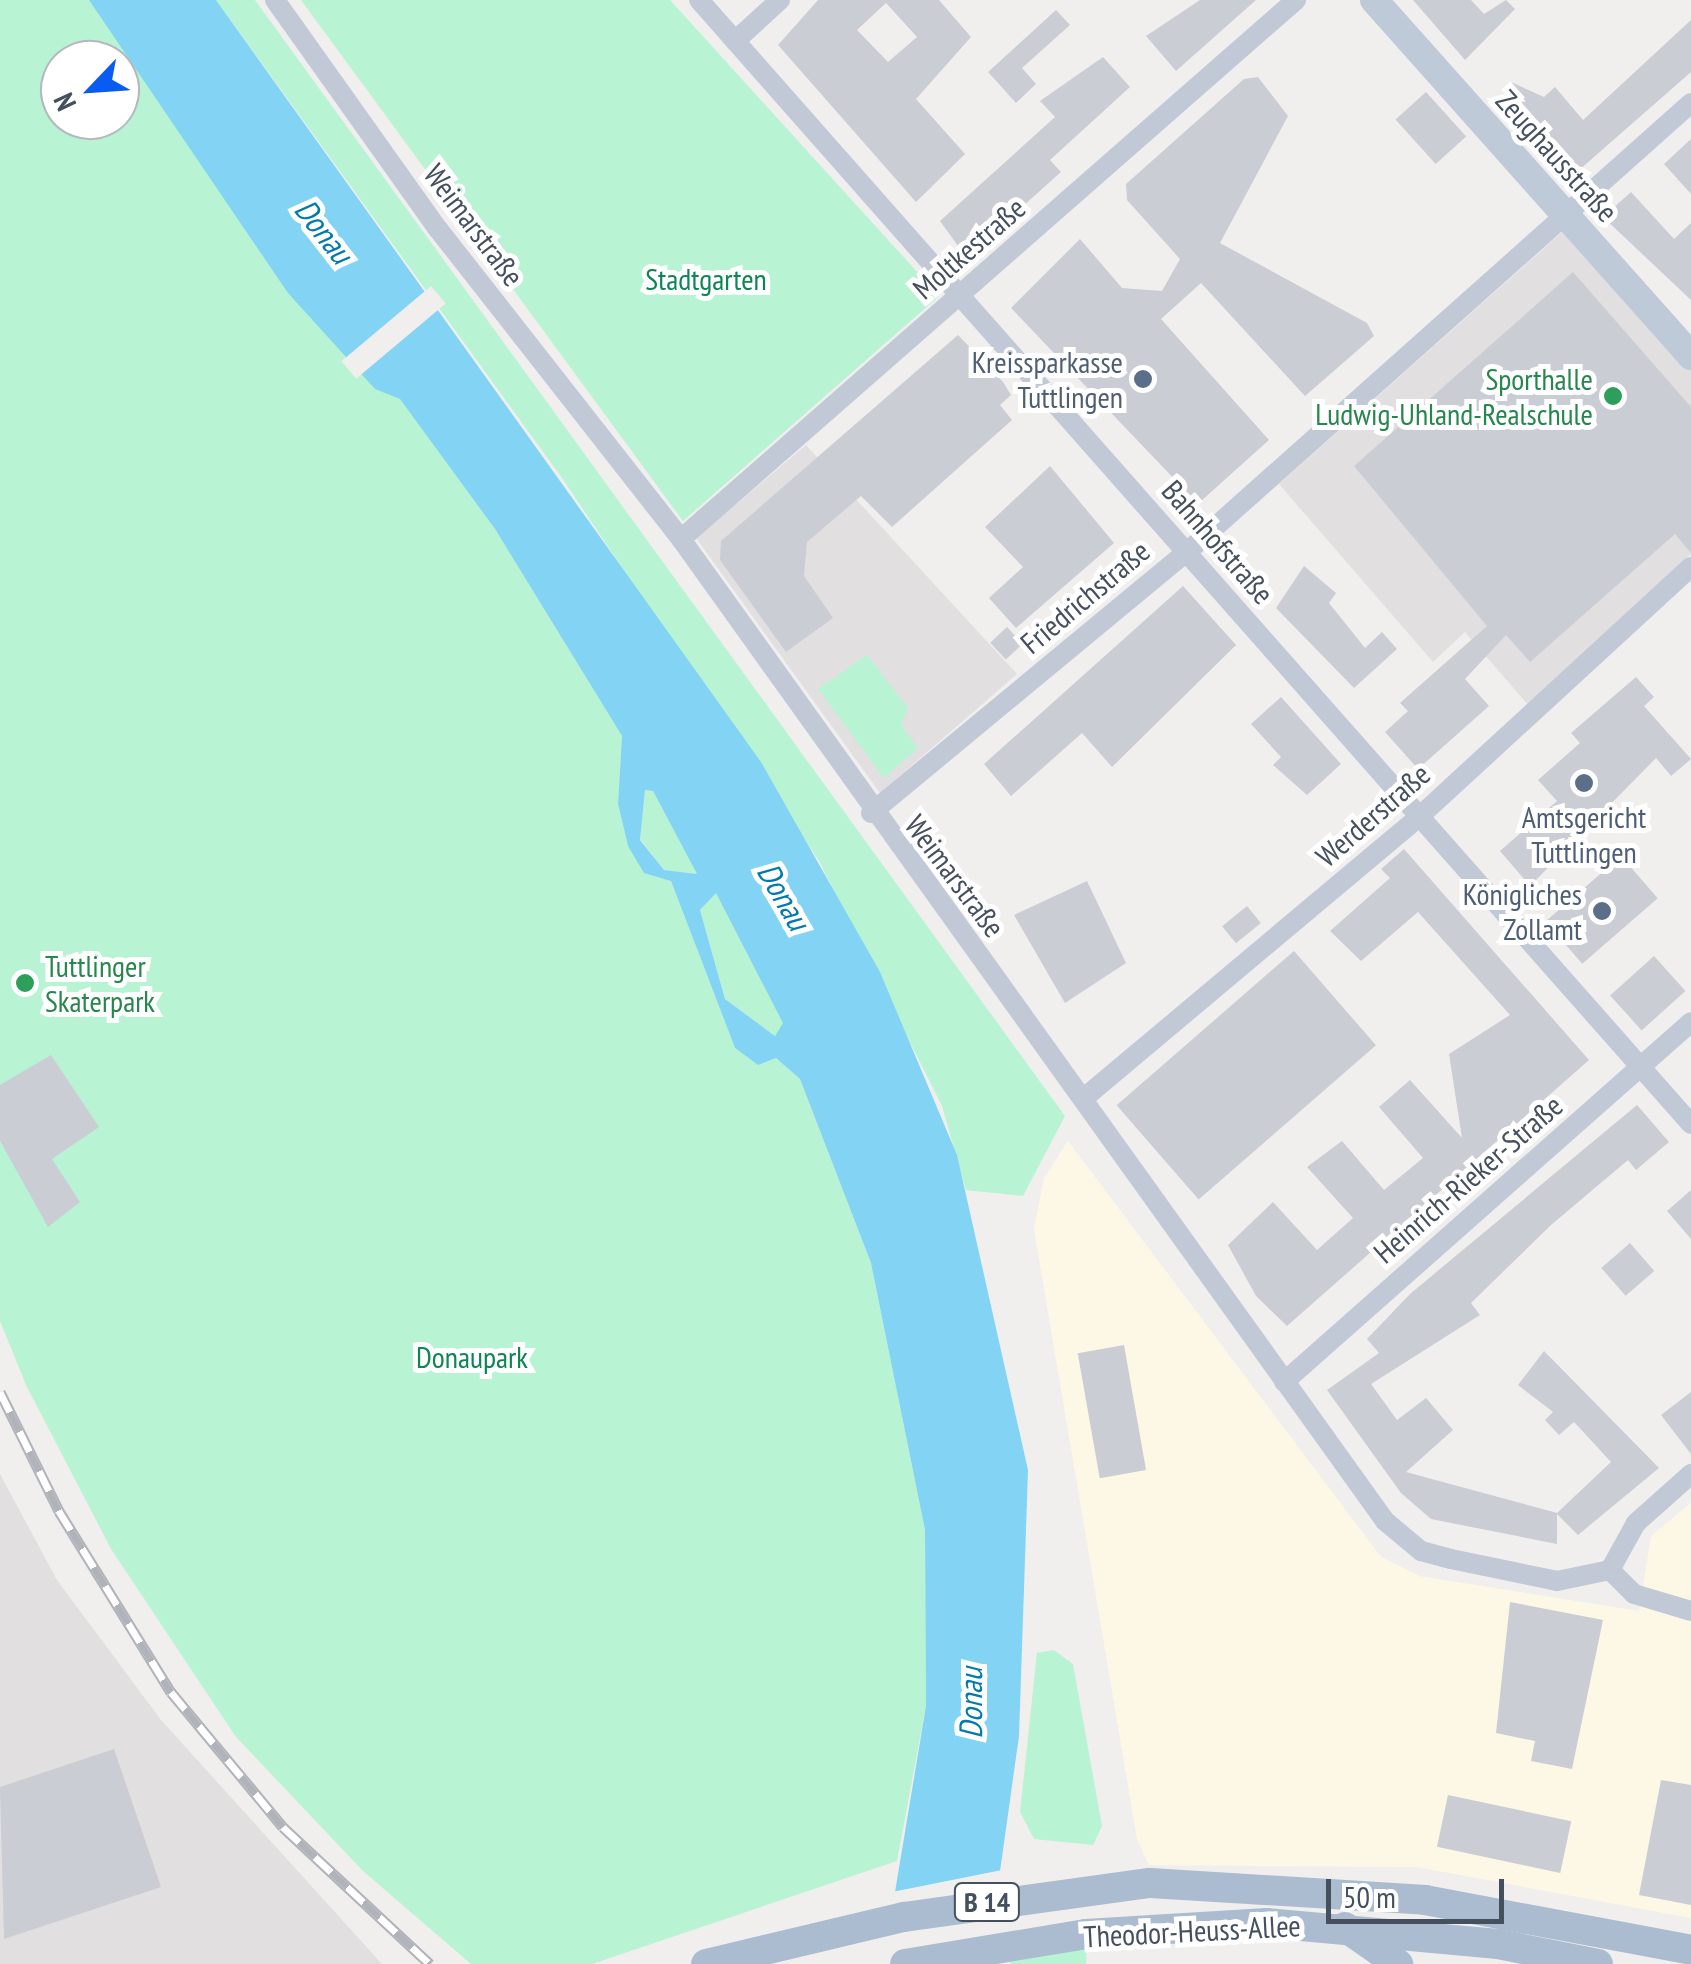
<!DOCTYPE html>
<html>
<head>
<meta charset="utf-8">
<style>
	body { margin:0 }
	#map { position:relative; width:1691px; height:1964px; overflow:hidden; background:#f1eeee; font-family:"PT Sans Narrow",sans-serif }
	div>[style] { position:absolute }
	[style*='--x'] { left:calc(var(--x)*1px); top:calc(var(--y)*1px); width:calc(var(--w)*1px); rotate:calc(var(--a)*1deg) }
	.commercial>* { inset:0; background:#fdf8e6 }
	.education>* { inset:0; background:#e2dfe0 }
	.green>* { inset:0; background:#b8f3d4 }
	.water>* { inset:0; background:#82d3f4 }
	.pier>* { inset:0; background:#f1eeee; transform-origin:0 0 }
	.building>* { inset:0; background:#cacdd4; transform-origin:0 0 }
	.street>* { height:20px; margin:-10px; padding:0 10px; transform-origin:10px; border-radius:10px; background:#c0c9d5 }
	.secondary>* { height:28px; margin:-14px; padding:0 14px; transform-origin:14px; border-radius:14px; background:#bfcad9 }
	.primary>* { height:30px; margin:-15px; padding:0 15px; transform-origin:15px; border-radius:15px; background:#abbbd0 }
	.rail>* { height:11px; margin-top:-5.5px; transform-origin:0; background:repeating-linear-gradient(90deg,#fff 0 22px,#b0b3ba 0 44px); box-sizing:border-box; border-block:2px solid #b0b3ba }
	.dots>* { width:28px; height:28px; translate:-50% -50%; box-sizing:border-box; border:5px solid #fff; border-radius:50% }
	span { translate:-50% -50%; white-space:nowrap; text-align:center; line-height:1.15; -webkit-text-stroke:10px #fff; paint-order:stroke }
	.shield-label span { padding:2px 8px; background:#fff; border:2px solid; border-radius:8px; -webkit-text-stroke-width:0 }
	.shield-label { font-size:28px; color:#45505e; font-weight:700 }
	.street-label { font-size:30px; color:#45505e }
	.park-label { font-size:30px; color:#0e8653 }
	.service-label { font-size:30px; color:#4e5e75 }
	.right { translate:-100% -50%; text-align:right }
	.leisure-label { font-size:30px; color:#27864d }
	.left { translate:0 -50%; text-align:left }
	.water-label { font-size:32px; color:#017bad; font-style:italic }
	.north { position:absolute; left:40px; top:40px; width:100px; height:100px; box-sizing:border-box; background:#fff; border:2px solid #b5b9bf; border-radius:50%; rotate:245deg; font-size:28px; font-weight:700; line-height:40px; text-align:center; color:#45505e }
	.north::after { content:''; display:block; margin:auto; width:35px; height:45px; background:#095cf1; clip-path:polygon(50% 0,100% 100%,50% 72%,0 100%) }
	.scale { position:absolute; left:1326px; top:1879px; width:178px; height:45px; box-sizing:border-box; border:5px solid #45505e; border-top:0; padding-left:12px; font-size:30px; line-height:35px; white-space:nowrap; color:#45505e; -webkit-text-stroke:8px #fff; paint-order:stroke }
</style>
</head>
<body>
<div id="map">
	<div class="commercial">
		<div style="clip-path:polygon(1068px 1141px,1381px 1557px,1419px 1576px,1639px 1611px,1651px 1536px,1691px 1503px,1691px 1918px,1417px 1867px,1149px 1865px,1137px 1839px,1034px 1229px,1044px 1178px)"></div>
	</div>
	<div class="education">
		<div style="clip-path:polygon(1569px 226px,1691px 365px,1691px 554px,1529px 706px,1465px 632px,1433px 662px,1279px 484px)"></div>
		<div style="clip-path:polygon(806px 445px,1017px 674px,880px 793px,696px 538px)"></div>
		<div style="clip-path:polygon(0 1474px,57px 1580px,161px 1720px,382px 1964px,0 1964px)"></div>
	</div>
	<div class="green">
		<div style="clip-path:polygon(evenodd,0 0,89px 0,375px 389px,400px 398px,495px 529px,622px 736px,618px 804px,628px 846px,671px 881px,735px 1048px,758px 1065px,776px 1058px,800px 1079px,871px 1263px,925px 1530px,926px 1706px,897px 1861px,592px 1964px,471px 1964px,363px 1871px,236px 1737px,111px 1549px,26px 1385px,0 1321px,0 0,60px 60px,120px 60px,120px 120px,60px 120px,60px 60px)"></div>
		<div style="clip-path:polygon(216px 0,255px 0,1065px 1116px,1023px 1196px,966px 1190px,942px 1106px,819px 861px,562px 478px)"></div>
		<div style="clip-path:polygon(301px 0,670px 0,939px 296px,683px 521px)"></div>
		<div style="clip-path:polygon(867px 655px,908px 708px,901px 725px,918px 748px,884px 778px,818px 689px)"></div>
		<div style="clip-path:polygon(645px 790px,653px 791px,697px 874px,664px 870px,640px 839px)"></div>
		<div style="clip-path:polygon(716px 892px,784px 1023px,775px 1036px,725px 999px,700px 910px)"></div>
		<div style="clip-path:polygon(1054px 1650px,1073px 1664px,1102px 1826px,1093px 1845px,1034px 1839px,1020px 1812px,1037px 1653px)"></div>
		<div style="clip-path:polygon(1087px 1946px,1086px 1964px,1010px 1964px,1011px 1960px)"></div>
	</div>
	<div class="water">
		<div style="clip-path:polygon(evenodd,89px 0,216px 0,761px 762px,880px 972px,957px 1155px,1028px 1470px,1019px 1736px,987px 1964px,883px 1964px,926px 1706px,925px 1530px,871px 1263px,800px 1079px,776px 1058px,758px 1065px,735px 1048px,671px 881px,644px 873px,628px 846px,618px 804px,622px 736px,495px 529px,400px 399px,375px 389px,288px 293px,89px 0,645px 790px,653px 791px,697px 874px,664px 870px,640px 840px,645px 790px,89px 0,716px 893px,783px 1023px,775px 1036px,725px 999px,700px 910px,716px 893px)"></div>
	</div>
	<div class="pier">
		<div style="left:431px;top:286px;width:23px;height:117px;rotate:50deg"></div>
		<div style="clip-path:polygon(1007px 1869px,992px 1964px,878px 1964px,887px 1893px)"></div>
	</div>
	<div class="building">
		<div style="clip-path:polygon(evenodd,818px 0,939px 0,971px 37px,916px 99px,965px 154px,916px 202px,778px 45px,818px 0,886px 3px,917px 37px,888px 62px,857px 30px,886px 3px)"></div>
		<div style="clip-path:polygon(1200px 0,1256px 0,1176px 71px,1146px 36px)"></div>
		<div style="clip-path:polygon(1413px 0,1471px 0,1484px 14px,1506px 0,1515px 9px,1465px 60px)"></div>
		<div style="clip-path:polygon(1056px 10px,1070px 25px,1022px 68px,1036px 84px,1016px 103px,988px 72px)"></div>
		<div style="clip-path:polygon(1691px 20px,1691px 72px,1570px 178px,1518px 120px,1525px 114px,1511px 82px,1544px 97px,1555px 87px,1583px 120px)"></div>
		<div style="clip-path:polygon(1103px 57px,1130px 87px,1050px 160px,1061px 172px,966px 257px,940px 221px,1055px 117px,1040px 101px)"></div>
		<div style="clip-path:polygon(1258px 77px,1288px 116px,1220px 243px,1367px 323px,1374px 336px,1305px 396px,1201px 283px,1161px 319px,1269px 440px,1191px 510px,1173px 491px,1180px 485px,1011px 308px,1080px 239px,1122px 288px,1162px 291px,1180px 259px,1127px 200px,1126px 184px,1244px 79px)"></div>
		<div style="left:1426px;top:92px;width:60px;height:41px;rotate:48deg"></div>
		<div style="clip-path:polygon(1691px 139px,1691px 194px,1664px 164px)"></div>
		<div style="clip-path:polygon(1631px 192px,1674px 239px,1691px 223px,1691px 300px,1603px 217px)"></div>
		<div style="clip-path:polygon(1573px 272px,1691px 407px,1691px 553px,1675px 534px,1530px 662px,1506px 635px,1465px 679px,1489px 706px,1418px 769px,1385px 732px,1408px 711px,1400px 703px,1487px 626px,1354px 466px)"></div>
		<div style="clip-path:polygon(958px 335px,1003px 382px,1011px 395px,1000px 405px,1012px 420px,892px 527px,861px 496px,807px 542px,804px 576px,833px 618px,786px 652px,720px 560px,721px 541px)"></div>
		<div style="clip-path:polygon(1050px 466px,1114px 543px,1016px 628px,989px 598px,1023px 567px,985px 527px)"></div>
		<div style="clip-path:polygon(1304px 566px,1336px 593px,1329px 603px,1365px 648px,1382px 632px,1397px 649px,1354px 688px,1276px 608px)"></div>
		<div style="clip-path:polygon(1183px 586px,1236px 645px,1112px 767px,1082px 733px,1011px 796px,984px 764px)"></div>
		<div style="left:1007px;top:627px;width:23px;height:23px;rotate:47deg"></div>
		<div style="clip-path:polygon(1636px 677px,1654px 697px,1644px 706px,1691px 759px,1671px 776px,1656px 758px,1530px 886px,1500px 851px,1557px 801px,1538px 780px,1580px 743px,1571px 733px)"></div>
		<div style="clip-path:polygon(1281px 697px,1341px 764px,1307px 795px,1273px 765px,1281px 757px,1251px 724px)"></div>
		<div style="clip-path:polygon(1404px 849px,1589px 1060px,1287px 1326px,1256px 1296px,1228px 1245px,1273px 1202px,1317px 1250px,1353px 1218px,1307px 1167px,1342px 1141px,1384px 1190px,1423px 1158px,1379px 1107px,1410px 1080px,1462px 1138px,1449px 1054px,1510px 1015px,1418px 912px,1361px 961px,1330px 931px,1390px 878px,1381px 869px)"></div>
		<div style="left:1621px;top:856px;width:56px;height:100px;rotate:49deg"></div>
		<div style="clip-path:polygon(1087px 881px,1126px 963px,1065px 1003px,1014px 915px)"></div>
		<div style="left:1247px;top:906px;width:22px;height:32px;rotate:51deg"></div>
		<div style="left:1294px;top:951px;width:125px;height:235px;rotate:49deg"></div>
		<div style="left:1654px;top:956px;width:47px;height:59px;rotate:48deg"></div>
		<div style="clip-path:polygon(51px 1055px,99px 1127px,52px 1159px,80px 1202px,48px 1227px,0 1141px,0 1085px)"></div>
		<div style="clip-path:polygon(1637px 1105px,1669px 1142px,1636px 1170px,1628px 1160px,1551px 1225px,1471px 1303px,1480px 1315px,1371px 1384px,1397px 1420px,1426px 1398px,1453px 1430px,1406px 1472px,1557px 1513px,1611px 1462px,1574px 1422px,1559px 1435px,1545px 1420px,1553px 1412px,1518px 1385px,1544px 1351px,1659px 1468px,1578px 1535px,1557px 1514px,1557px 1544px,1431px 1519px,1401px 1493px,1327px 1390px,1379px 1353px,1367px 1339px,1410px 1294px)"></div>
		<div style="clip-path:polygon(1691px 1190px,1691px 1239px,1667px 1211px)"></div>
		<div style="left:1630px;top:1243px;width:37px;height:38px;rotate:49deg"></div>
		<div style="left:1124px;top:1345px;width:127px;height:47px;rotate:80deg"></div>
		<div style="clip-path:polygon(1691px 1392px,1691px 1454px,1661px 1415px)"></div>
		<div style="clip-path:polygon(1510px 1602px,1603px 1620px,1572px 1769px,1531px 1761px,1535px 1741px,1496px 1733px)"></div>
		<div style="clip-path:polygon(114px 1749px,161px 1887px,4px 1939px,0 1787px)"></div>
		<div style="clip-path:polygon(1661px 1780px,1691px 1785px,1691px 1905px,1639px 1895px)"></div>
		<div style="left:1448px;top:1795px;width:126px;height:53px;rotate:12deg"></div>
	</div>
	<div class="street">
		<div style="--x:275;--y:0;--w:281;--a:54.6"></div>
		<div style="--x:438;--y:229;--w:394;--a:51.9"></div>
		<div style="--x:681;--y:539;--w:1208;--a:54.36"></div>
		<div style="--x:1385;--y:1521;--w:47;--a:39.8"></div>
		<div style="--x:1421;--y:1551;--w:31;--a:15"></div>
		<div style="--x:1451;--y:1559;--w:108;--a:11.7"></div>
		<div style="--x:1557;--y:1581;--w:54;--a:-11.7"></div>
		<div style="--x:699;--y:0;--w:1499;--a:48.57"></div>
		<div style="--x:735;--y:41;--w:61;--a:-42.3"></div>
		<div style="--x:681;--y:539;--w:818;--a:-41.23"></div>
		<div style="--x:871;--y:813;--w:410;--a:-39.6"></div>
		<div style="--x:1187;--y:552;--w:675;--a:-41.7"></div>
		<div style="--x:1084;--y:1098;--w:439;--a:-40"></div>
		<div style="--x:1420;--y:816;--w:368;--a:-42.6"></div>
		<div style="--x:1284;--y:1382;--w:543;--a:-41.49"></div>
		<div style="--x:1610;--y:1570;--w:54;--a:-61"></div>
		<div style="--x:1636;--y:1523;--w:74;--a:-41.7"></div>
		<div style="--x:1610;--y:1570;--w:34;--a:45"></div>
		<div style="--x:1634;--y:1594;--w:59;--a:16.6"></div>
	</div>
	<div class="secondary">
		<div style="--x:1374;--y:0;--w:477;--a:48.3"></div>
	</div>
	<div class="primary">
		<div style="--x:1345;--y:1927;--w:65;--a:34.9"></div>
		<div style="--x:706;--y:1964;--w:204;--a:-13.4"></div>
		<div style="--x:904;--y:1917;--w:248;--a:-7.9"></div>
		<div style="--x:1150;--y:1883;--w:276;--a:3.5"></div>
		<div style="--x:1425;--y:1900;--w:271;--a:10.6"></div>
		<div style="--x:905;--y:1964;--w:183;--a:-9.4"></div>
		<div style="--x:1086;--y:1934;--w:181;--a:-3.5"></div>
		<div style="--x:1267;--y:1923;--w:232;--a:5.2"></div>
		<div style="--x:1498;--y:1944;--w:102;--a:11.3"></div>
	</div>
	<div class="rail">
		<div style="--x:0;--y:1392;--w:133;--a:63.6"></div>
		<div style="--x:59;--y:1511;--w:213;--a:58.3"></div>
		<div style="--x:171;--y:1692;--w:175;--a:50.3"></div>
		<div style="--x:283;--y:1827;--w:201;--a:43"></div>
	</div>
	<div class="dots">
		<div style="left:1143px;top:379px;background:#5c6f8a"></div>
		<div style="left:1613px;top:396px;background:#2e9e5b"></div>
		<div style="left:1584px;top:783px;background:#5c6f8a"></div>
		<div style="left:1602px;top:911px;background:#5c6f8a"></div>
		<div style="left:25px;top:983px;background:#2e9e5b"></div>
	</div>
	<div class="shield-label">
		<span style="left:987px;top:1902px">B 14</span>
	</div>
	<div class="street-label">
		<span style="left:1557px;top:156px;rotate:48deg">Zeughausstraße</span>
		<span style="left:474px;top:225px;rotate:53deg">Weimarstraße</span>
		<span style="left:969px;top:248px;rotate:-41deg">Moltkestraße</span>
		<span style="left:1218px;top:542px;rotate:49deg">Bahnhofstraße</span>
		<span style="left:1085px;top:597px;rotate:-40deg">Friedrichstraße</span>
		<span style="left:1373px;top:815px;rotate:-41deg">Werderstraße</span>
		<span style="left:955px;top:876px;rotate:53deg">Weimarstraße</span>
		<span style="left:1468px;top:1179px;rotate:-41deg">Heinrich-Rieker-Straße</span>
		<span style="left:1192px;top:1931px;rotate:-3deg">Theodor-Heuss-Allee</span>
	</div>
	<div class="park-label">
		<span style="left:706px;top:279px">Stadtgarten</span>
		<span style="left:472px;top:1357px">Donaupark</span>
	</div>
	<div class="service-label">
		<span class="right" style="left:1123px;top:379px">Kreissparkasse<br>Tuttlingen</span>
		<span style="left:1584px;top:834px">Amtsgericht<br>Tuttlingen</span>
		<span class="right" style="left:1582px;top:911px">Königliches<br>Zollamt</span>
	</div>
	<div class="leisure-label">
		<span class="right" style="left:1593px;top:396px">Sporthalle<br>Ludwig-Uhland-Realschule</span>
		<span class="left" style="left:45px;top:983px">Tuttlinger<br>Skaterpark</span>
	</div>
	<div class="water-label">
		<span style="left:324px;top:231px;rotate:52deg">Donau</span>
		<span style="left:784px;top:896px;rotate:60deg">Donau</span>
		<span style="left:970px;top:1703px;rotate:-90deg">Donau</span>
	</div>
	<div class="north">N</div>
	<div class="scale">50 m</div>
</div>
</body>
</html>
